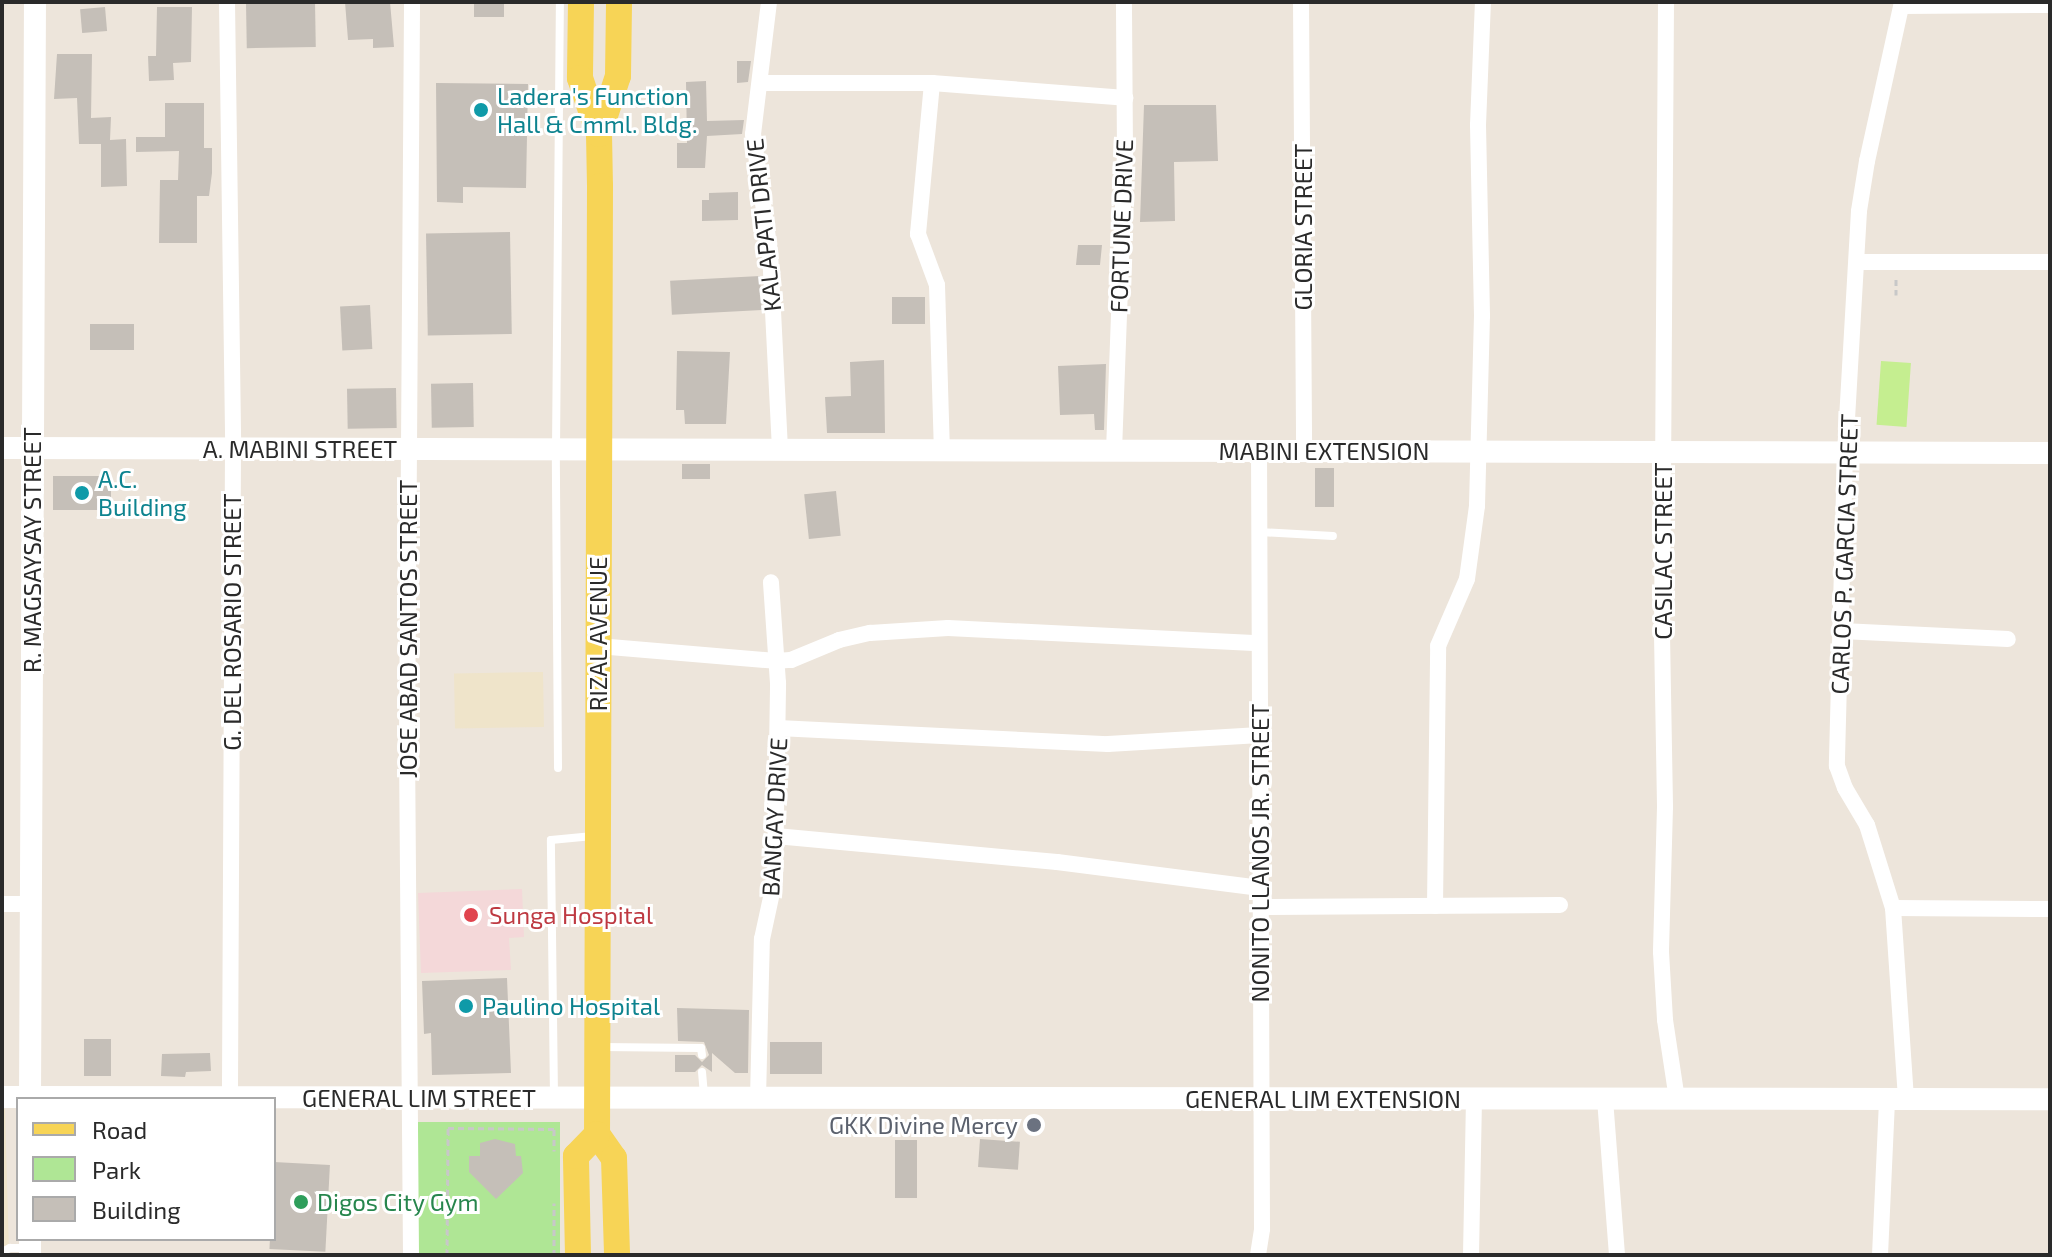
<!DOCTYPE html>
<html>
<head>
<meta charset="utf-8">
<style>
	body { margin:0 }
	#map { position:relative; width:2052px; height:1257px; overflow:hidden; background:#ede5db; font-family:"Exo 2",sans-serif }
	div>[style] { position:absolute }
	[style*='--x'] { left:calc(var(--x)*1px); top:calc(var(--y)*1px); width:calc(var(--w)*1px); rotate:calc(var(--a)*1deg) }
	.education>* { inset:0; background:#efe4ca; transform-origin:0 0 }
	.medical>* { inset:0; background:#f4d8d9 }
	.green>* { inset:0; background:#afe695; transform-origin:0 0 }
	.pitch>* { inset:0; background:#c5ee90; transform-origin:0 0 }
	.building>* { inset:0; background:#c5bfb8; transform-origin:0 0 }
	.path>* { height:3px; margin-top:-1.5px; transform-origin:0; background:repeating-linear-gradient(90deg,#c8c8c8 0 6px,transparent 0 10px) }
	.service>* { height:8px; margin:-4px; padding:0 4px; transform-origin:4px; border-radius:4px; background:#fff }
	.minor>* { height:16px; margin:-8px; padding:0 8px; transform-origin:8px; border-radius:8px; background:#fff }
	.tertiary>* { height:22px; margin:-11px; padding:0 11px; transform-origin:11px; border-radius:11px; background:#fff }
	.primary>* { height:26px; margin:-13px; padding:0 13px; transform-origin:13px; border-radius:13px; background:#f7d456 }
	.dots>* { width:22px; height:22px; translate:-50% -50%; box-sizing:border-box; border:4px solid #fff; border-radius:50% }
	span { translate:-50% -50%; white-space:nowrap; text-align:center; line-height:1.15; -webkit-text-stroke:6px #fff; paint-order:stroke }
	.culture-label { font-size:24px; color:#0d838f }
	.left { translate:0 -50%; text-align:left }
	.street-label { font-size:24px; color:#2a2a2a }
	.health-label { font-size:24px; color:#be3a42 }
	.worship-label { font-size:24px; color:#5b616d }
	.right { translate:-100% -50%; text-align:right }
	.leisure-label { font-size:24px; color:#27864d }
	.frame { position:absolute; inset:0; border:4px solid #2a2a2a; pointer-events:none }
	.legend { position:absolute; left:16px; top:1097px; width:260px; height:144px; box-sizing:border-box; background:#fff; border:2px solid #aaa; margin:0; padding:10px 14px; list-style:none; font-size:24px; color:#2a2a2a }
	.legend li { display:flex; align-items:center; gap:16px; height:40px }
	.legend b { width:40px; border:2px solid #aaa }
</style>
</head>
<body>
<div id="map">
	<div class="education">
		<div style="left:543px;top:672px;width:55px;height:89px;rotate:89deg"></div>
		<div style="clip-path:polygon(2px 1109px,5px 1109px,9px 1255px,2px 1255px)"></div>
	</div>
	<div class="medical">
		<div style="clip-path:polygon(522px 889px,524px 937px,509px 938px,511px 970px,421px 973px,418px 893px)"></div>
	</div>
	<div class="green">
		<div style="left:418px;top:1122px;width:142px;height:133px"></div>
	</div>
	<div class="pitch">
		<div style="left:1881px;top:361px;width:30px;height:64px;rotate:4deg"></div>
	</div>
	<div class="building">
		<div style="left:315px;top:2px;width:45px;height:69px;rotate:89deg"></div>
		<div style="clip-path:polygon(345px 2px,390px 2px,394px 47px,373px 48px,373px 39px,348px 40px)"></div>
		<div style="left:474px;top:2px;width:30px;height:15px"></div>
		<div style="left:105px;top:7px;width:24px;height:25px;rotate:85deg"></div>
		<div style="clip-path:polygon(157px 7px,192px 7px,191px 62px,173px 63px,174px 80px,149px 81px,148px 56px,156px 56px)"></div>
		<div style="clip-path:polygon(57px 54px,92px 54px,91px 118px,111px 117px,110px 140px,126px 139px,127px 186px,101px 187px,101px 144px,79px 144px,77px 98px,54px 99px)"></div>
		<div style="clip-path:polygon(737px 61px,751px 61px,748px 82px,737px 83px)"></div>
		<div style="clip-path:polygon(706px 81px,707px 121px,744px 120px,742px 134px,707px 136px,705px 168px,677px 168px,677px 143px,687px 143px,686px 82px)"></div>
		<div style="clip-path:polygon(436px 83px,528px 84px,526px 188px,463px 187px,463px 203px,437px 202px)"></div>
		<div style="clip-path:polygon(165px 103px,204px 103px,204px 148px,212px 148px,212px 173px,209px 196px,197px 196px,197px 243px,159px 243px,160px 180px,178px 180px,179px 151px,136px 152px,136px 137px,165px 137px)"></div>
		<div style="clip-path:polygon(1144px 105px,1216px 105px,1218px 161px,1174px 162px,1175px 221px,1140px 222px)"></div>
		<div style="clip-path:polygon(738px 192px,738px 220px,702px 221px,702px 200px,709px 200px,709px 193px)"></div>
		<div style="left:510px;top:232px;width:102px;height:84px;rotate:89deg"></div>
		<div style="clip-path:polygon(1078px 245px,1102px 245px,1100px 265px,1076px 265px)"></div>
		<div style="left:760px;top:276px;width:34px;height:90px;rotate:87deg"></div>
		<div style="left:892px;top:297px;width:33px;height:27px"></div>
		<div style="left:370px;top:305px;width:44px;height:30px;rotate:87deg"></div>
		<div style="left:134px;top:324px;width:26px;height:44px;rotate:90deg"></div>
		<div style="clip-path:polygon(677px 351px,730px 352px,726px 424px,685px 424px,684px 410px,676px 410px)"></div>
		<div style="clip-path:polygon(884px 360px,885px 433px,827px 433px,825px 397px,851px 396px,850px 362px)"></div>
		<div style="clip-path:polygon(1106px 364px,1104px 430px,1095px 430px,1094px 414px,1060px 415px,1058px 366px)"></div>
		<div style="left:473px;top:383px;width:44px;height:42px;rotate:89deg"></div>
		<div style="left:396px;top:388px;width:40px;height:49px;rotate:89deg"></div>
		<div style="left:682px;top:464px;width:28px;height:15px"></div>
		<div style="left:1315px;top:468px;width:19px;height:39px"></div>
		<div style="left:111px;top:476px;width:34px;height:58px;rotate:90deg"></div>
		<div style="left:836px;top:491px;width:45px;height:32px;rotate:84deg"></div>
		<div style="clip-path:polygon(507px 978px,511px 1073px,432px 1075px,431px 1033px,424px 1034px,422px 981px)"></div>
		<div style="clip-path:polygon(677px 1008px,749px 1010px,748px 1073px,735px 1073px,712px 1053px,712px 1072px,702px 1065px,695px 1072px,675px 1072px,675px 1055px,695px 1055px,702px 1062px,709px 1055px,704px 1042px,678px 1041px)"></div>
		<div style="left:84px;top:1039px;width:27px;height:37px"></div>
		<div style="left:822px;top:1042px;width:32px;height:52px;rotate:90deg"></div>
		<div style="clip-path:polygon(210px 1053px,211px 1071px,186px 1072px,185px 1077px,161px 1076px,162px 1054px)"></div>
		<div style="clip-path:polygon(495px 1139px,515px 1144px,516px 1156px,521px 1156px,523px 1173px,496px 1199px,469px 1172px,469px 1156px,480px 1156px,480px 1143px)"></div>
		<div style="left:980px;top:1139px;width:40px;height:28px;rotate:4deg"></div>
		<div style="left:895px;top:1140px;width:22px;height:58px"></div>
		<div style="left:274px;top:1162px;width:56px;height:87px;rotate:3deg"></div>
	</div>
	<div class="path">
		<div style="--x:1896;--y:295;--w:17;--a:-90"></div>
		<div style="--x:447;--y:1255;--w:127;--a:-89.5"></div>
		<div style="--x:448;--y:1128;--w:106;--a:0.5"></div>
		<div style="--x:554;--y:1129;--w:22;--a:90"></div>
		<div style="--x:554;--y:1255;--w:52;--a:-90"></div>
	</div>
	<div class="service">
		<div style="--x:1260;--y:532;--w:73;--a:3.1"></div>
		<div style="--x:558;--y:768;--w:319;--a:-90.4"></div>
		<div style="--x:556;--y:449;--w:447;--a:-89.5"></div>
		<div style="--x:601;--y:1047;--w:100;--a:0.6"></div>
		<div style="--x:701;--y:1048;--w:7;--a:82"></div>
		<div style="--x:702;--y:1072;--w:25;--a:85"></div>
		<div style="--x:554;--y:1097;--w:257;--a:-90.7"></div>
		<div style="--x:551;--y:840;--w:42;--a:-5.4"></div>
		<div style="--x:2;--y:1252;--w:9;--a:-27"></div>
		<div style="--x:10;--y:1248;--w:18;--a:0"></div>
	</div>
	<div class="minor">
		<div style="--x:227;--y:2;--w:447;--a:89.2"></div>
		<div style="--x:233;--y:449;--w:648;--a:90.27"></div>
		<div style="--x:769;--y:2;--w:133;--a:96.9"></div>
		<div style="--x:753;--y:134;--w:119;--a:81.8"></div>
		<div style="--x:770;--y:252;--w:198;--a:87.1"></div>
		<div style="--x:1301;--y:2;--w:449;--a:89.6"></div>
		<div style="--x:1666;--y:2;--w:632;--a:90.36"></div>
		<div style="--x:1662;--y:634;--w:173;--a:89"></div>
		<div style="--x:1665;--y:807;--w:145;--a:91.6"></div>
		<div style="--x:1661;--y:952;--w:68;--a:86.6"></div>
		<div style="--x:1665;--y:1020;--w:80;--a:81.4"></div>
		<div style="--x:1902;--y:2;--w:163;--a:102.4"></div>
		<div style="--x:1867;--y:161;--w:51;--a:99.1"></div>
		<div style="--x:1859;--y:211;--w:242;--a:93.3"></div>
		<div style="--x:1845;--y:453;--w:313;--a:91.5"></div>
		<div style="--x:1837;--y:766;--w:23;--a:70"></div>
		<div style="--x:1845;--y:788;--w:43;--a:59.3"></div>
		<div style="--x:1867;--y:825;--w:87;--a:72.6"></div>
		<div style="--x:1893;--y:908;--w:191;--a:86.1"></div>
		<div style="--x:1902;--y:6;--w:148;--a:-0.4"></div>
		<div style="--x:760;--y:83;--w:172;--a:0"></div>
		<div style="--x:932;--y:83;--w:194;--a:4.4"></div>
		<div style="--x:932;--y:83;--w:152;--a:95.3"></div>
		<div style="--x:918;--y:234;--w:54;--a:69.6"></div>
		<div style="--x:937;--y:285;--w:165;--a:88.3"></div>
		<div style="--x:1858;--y:262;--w:192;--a:0"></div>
		<div style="--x:1114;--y:451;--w:298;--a:-87.9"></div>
		<div style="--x:1125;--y:153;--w:151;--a:-90.4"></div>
		<div style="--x:1842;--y:631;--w:166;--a:2.8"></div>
		<div style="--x:598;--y:646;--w:178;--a:4.8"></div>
		<div style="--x:775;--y:661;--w:16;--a:-4"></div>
		<div style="--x:791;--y:660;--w:52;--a:-22.6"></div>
		<div style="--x:839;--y:640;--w:32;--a:-13"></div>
		<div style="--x:870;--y:633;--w:78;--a:-3.7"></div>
		<div style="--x:948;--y:628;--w:311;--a:2.8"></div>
		<div style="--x:778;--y:728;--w:330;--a:2.8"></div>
		<div style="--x:1108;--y:744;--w:152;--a:-3.4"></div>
		<div style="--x:776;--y:836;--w:282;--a:5.3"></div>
		<div style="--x:1057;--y:862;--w:205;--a:7.3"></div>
		<div style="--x:2;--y:904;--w:29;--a:0"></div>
		<div style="--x:1435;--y:906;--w:260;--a:-89.3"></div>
		<div style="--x:1438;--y:646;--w:73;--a:-66.6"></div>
		<div style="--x:1467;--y:579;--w:74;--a:-82.2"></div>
		<div style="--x:1477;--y:506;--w:190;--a:-88.5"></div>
		<div style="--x:1482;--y:316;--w:191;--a:-91.2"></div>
		<div style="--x:1478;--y:125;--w:123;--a:-87.7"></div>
		<div style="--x:1260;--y:907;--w:300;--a:-0.4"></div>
		<div style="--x:1893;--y:908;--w:157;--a:0.4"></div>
		<div style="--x:758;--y:1098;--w:159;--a:-88.6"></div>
		<div style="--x:762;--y:939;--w:61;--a:-77.8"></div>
		<div style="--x:775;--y:879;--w:196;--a:-89.1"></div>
		<div style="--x:778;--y:683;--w:101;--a:-94"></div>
		<div style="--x:1605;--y:1099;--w:156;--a:85.6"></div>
		<div style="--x:411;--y:1255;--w:514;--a:-90.45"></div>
		<div style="--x:407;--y:741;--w:739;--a:-89.61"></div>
		<div style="--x:1258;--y:1255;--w:26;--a:-81"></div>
		<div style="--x:1262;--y:1229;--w:778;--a:-90.22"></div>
		<div style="--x:1471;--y:1255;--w:156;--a:-88.9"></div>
		<div style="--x:1880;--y:1255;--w:156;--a:-87.4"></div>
	</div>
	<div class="tertiary">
		<div style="--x:2;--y:448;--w:2048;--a:0.14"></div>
		<div style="--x:2;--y:1097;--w:2048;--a:0.06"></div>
		<div style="--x:30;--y:1099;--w:1097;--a:-89.74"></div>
		<div style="--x:30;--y:1239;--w:16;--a:90"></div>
	</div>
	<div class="primary">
		<div style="--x:581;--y:2;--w:76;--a:90.8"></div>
		<div style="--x:580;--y:78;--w:59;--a:71.3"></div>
		<div style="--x:599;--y:134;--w:52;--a:88.9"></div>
		<div style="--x:600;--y:186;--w:948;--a:90.18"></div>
		<div style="--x:597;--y:1134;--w:29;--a:55"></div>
		<div style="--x:614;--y:1158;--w:97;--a:88.2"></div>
		<div style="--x:599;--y:134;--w:61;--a:-71.9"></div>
		<div style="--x:618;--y:76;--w:74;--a:-89.2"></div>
		<div style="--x:578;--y:1255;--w:99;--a:-91.2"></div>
		<div style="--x:576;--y:1156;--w:30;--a:-46"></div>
	</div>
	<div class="dots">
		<div style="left:481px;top:110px;background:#0f9aa8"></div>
		<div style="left:82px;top:493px;background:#0f9aa8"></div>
		<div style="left:471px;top:915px;background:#e0444e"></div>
		<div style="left:466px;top:1006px;background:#0f9aa8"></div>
		<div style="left:1034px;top:1125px;background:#6b7280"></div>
		<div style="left:301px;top:1202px;background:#2e9e5b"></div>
	</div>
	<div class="culture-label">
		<span class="left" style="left:497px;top:110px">Ladera's Function<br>Hall &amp; Cmml. Bldg.</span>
		<span class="left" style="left:98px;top:493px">A.C.<br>Building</span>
		<span class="left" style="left:482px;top:1006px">Paulino Hospital</span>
	</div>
	<div class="street-label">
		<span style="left:763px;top:225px;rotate:-96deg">KALAPATI DRIVE</span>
		<span style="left:1121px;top:226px;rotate:-88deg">FORTUNE DRIVE</span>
		<span style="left:1303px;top:227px;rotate:-90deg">GLORIA STREET</span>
		<span style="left:300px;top:449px">A. MABINI STREET</span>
		<span style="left:1324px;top:451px">MABINI EXTENSION</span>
		<span style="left:32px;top:550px;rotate:-90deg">R. MAGSAYSAY STREET</span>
		<span style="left:1663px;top:551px;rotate:-90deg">CASILAC STREET</span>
		<span style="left:1844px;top:554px;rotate:-88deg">CARLOS P. GARCIA STREET</span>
		<span style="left:232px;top:622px;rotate:-90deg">G. DEL ROSARIO STREET</span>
		<span style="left:408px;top:629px;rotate:-90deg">JOSE ABAD SANTOS STREET</span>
		<span style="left:598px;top:634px;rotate:-90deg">RIZAL AVENUE</span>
		<span style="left:774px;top:817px;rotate:-87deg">BANGAY DRIVE</span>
		<span style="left:1260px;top:853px;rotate:-90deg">NONITO LLANOS JR. STREET</span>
		<span style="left:419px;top:1098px">GENERAL LIM STREET</span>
		<span style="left:1323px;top:1099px">GENERAL LIM EXTENSION</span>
	</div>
	<div class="health-label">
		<span class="left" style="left:489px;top:915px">Sunga Hospital</span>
	</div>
	<div class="worship-label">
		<span class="right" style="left:1018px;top:1125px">GKK Divine Mercy</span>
	</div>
	<div class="leisure-label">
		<span class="left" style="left:317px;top:1202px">Digos City Gym</span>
	</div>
	<div class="frame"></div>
	<ul class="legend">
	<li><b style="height:10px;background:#f7d456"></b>Road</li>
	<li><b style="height:22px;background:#afe695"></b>Park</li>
	<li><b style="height:22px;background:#c5bfb8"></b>Building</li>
	</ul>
</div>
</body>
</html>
